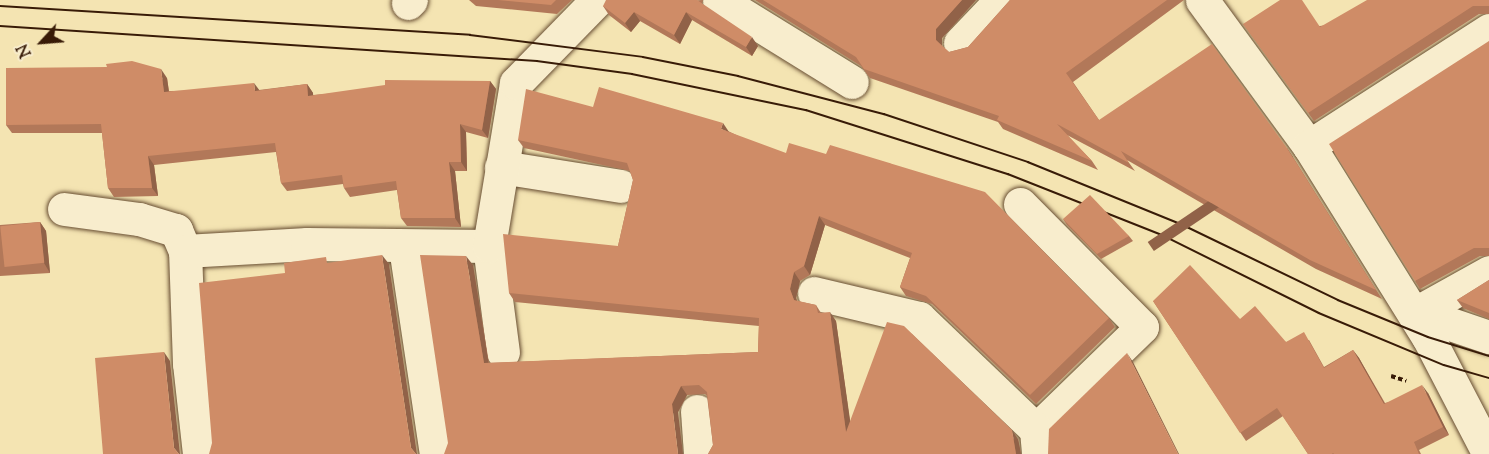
<!DOCTYPE html>
<html>
<head>
<meta charset="utf-8">
<style>
	body { margin:0 }
	#map { position:relative; width:1489px; height:454px; overflow:hidden; background:#f4e4b2; font-family:"Sorts Mill Goudy",serif }
	div>[style] { position:absolute }
	[style*='--x'] { left:calc(var(--x)*1px); top:calc(var(--y)*1px); width:calc(var(--w)*1px); rotate:calc(var(--a)*1deg) }
	.path>* { height:4px; margin-top:-2px; transform-origin:0; background:repeating-linear-gradient(90deg,#381b07 0 4.5px,transparent 0 7.5px) }
	.roads { filter:drop-shadow(0 0 2px #674d32) drop-shadow(0 0 2px #674d32) }
	.minor>* { height:33px; margin:-16.5px; padding:0 16.5px; transform-origin:16.5px; border-radius:16.5px; background:#f8edcd }
	.tram>* { height:1.5px; margin:-0.75px; padding:0 0.75px; transform-origin:0.75px; border-radius:0.75px; background:#381b07 }
	.wall>* { inset:0; background:#b27859 }
	.shaded-wall>* { inset:0; background:#916248; transform-origin:0 0 }
	.building>* { inset:0; background:#cf8c67; transform-origin:0 0 }
	span { translate:-50% -50%; white-space:nowrap; text-align:center; line-height:1.15; -webkit-text-stroke:6px #f8edcd; paint-order:stroke }
	.north { position:absolute; left:12px; top:12px; width:60px; height:60px; -webkit-text-stroke:4px #f8edcd; paint-order:stroke; rotate:244deg; font-size:16px; font-weight:700; line-height:24px; text-align:center; color:#381b07 }
	.north::after { content:''; display:block; margin:auto; width:21px; height:27px; background:#381b07; clip-path:polygon(50% 0,100% 100%,50% 72%,0 100%) }
</style>
</head>
<body>
<div id="map">
	<div class="path">
		<div style="--x:1391;--y:376;--w:16;--a:18"></div>
	</div>
	<div class="roads">
		<div class="minor">
			<div style="--x:719;--y:0;--w:156;--a:31.7"></div>
			<div style="--x:1202;--y:0;--w:181;--a:53.8"></div>
			<div style="--x:1309;--y:146;--w:225;--a:58.1"></div>
			<div style="--x:1428;--y:337;--w:132;--a:62.5"></div>
			<div style="--x:408;--y:3;--w:4;--a:-45"></div>
			<div style="--x:960;--y:43;--w:59;--a:-46.4"></div>
			<div style="--x:1309;--y:146;--w:214;--a:-32.8"></div>
			<div style="--x:501;--y:167;--w:121;--a:9"></div>
			<div style="--x:1020;--y:204;--w:173;--a:45.2"></div>
			<div style="--x:1142;--y:327;--w:148;--a:135.8"></div>
			<div style="--x:64;--y:209;--w:76;--a:7.6"></div>
			<div style="--x:139;--y:219;--w:39;--a:17"></div>
			<div style="--x:176;--y:230;--w:23;--a:67"></div>
			<div style="--x:489;--y:246;--w:107;--a:82.5"></div>
			<div style="--x:405;--y:247;--w:209;--a:81.5"></div>
			<div style="--x:814;--y:293;--w:108;--a:13.4"></div>
			<div style="--x:919;--y:318;--w:162;--a:43.7"></div>
			<div style="--x:1036;--y:430;--w:24;--a:85"></div>
			<div style="--x:1418;--y:313;--w:75;--a:18.7"></div>
			<div style="--x:1414;--y:314;--w:86;--a:-29.2"></div>
			<div style="--x:697;--y:411;--w:43;--a:86"></div>
			<div style="--x:199;--y:454;--w:91;--a:-96.3"></div>
			<div style="--x:189;--y:364;--w:113;--a:-92"></div>
			<div style="--x:185;--y:251;--w:122;--a:-3.3"></div>
			<div style="--x:307;--y:244;--w:182;--a:0.6"></div>
			<div style="--x:489;--y:246;--w:165;--a:-80.6"></div>
			<div style="--x:516;--y:83;--w:116;--a:-45.7"></div>
		</div>
	</div>
	<div class="tram">
		<div style="--x:0;--y:6;--w:471;--a:3.5"></div>
		<div style="--x:470;--y:35;--w:174;--a:7.2"></div>
		<div style="--x:643;--y:57;--w:97;--a:11.3"></div>
		<div style="--x:738;--y:76;--w:151;--a:14.6"></div>
		<div style="--x:884;--y:114;--w:152;--a:18.4"></div>
		<div style="--x:1028;--y:162;--w:165;--a:22.1"></div>
		<div style="--x:1181;--y:224;--w:174;--a:25.8"></div>
		<div style="--x:1338;--y:300;--w:97;--a:22.3"></div>
		<div style="--x:1428;--y:337;--w:64;--a:17.3"></div>
		<div style="--x:0;--y:26;--w:538;--a:3.73"></div>
		<div style="--x:537;--y:61;--w:96;--a:7.8"></div>
		<div style="--x:632;--y:74;--w:178;--a:11.7"></div>
		<div style="--x:806;--y:110;--w:212;--a:17.6"></div>
		<div style="--x:1008;--y:174;--w:166;--a:21.6"></div>
		<div style="--x:1162;--y:235;--w:175;--a:26.4"></div>
		<div style="--x:1319;--y:313;--w:135;--a:22.6"></div>
		<div style="--x:1444;--y:365;--w:47;--a:16.1"></div>
	</div>
	<div class="wall">
		<div style="clip-path:polygon(469px 0,572px 0,557px 14px,476px 6px)"></div>
		<div style="clip-path:polygon(703px 0,702px 4px,758px 46px,752px 56px,692px 20px,680px 44px,640px 21px,631px 32px,609px 15px,603px 6px)"></div>
		<div style="clip-path:polygon(755px 0,976px 0,942px 38px,942px 46px,949px 52px,968px 47px,1010px 0,1184px 0,1073px 82px,1099px 120px,1293px 157px,1382px 299px,1316px 269px,1127px 160px,1135px 171px,1067px 135px,1092px 161px,1098px 170px,1003px 129px,998px 122px,870px 78px,861px 66px)"></div>
		<div style="clip-path:polygon(1489px 0,1489px 14px,1479px 14px,1314px 121px,1243px 24px,1320px 26px)"></div>
		<div style="clip-path:polygon(1489px 41px,1489px 256px,1480px 256px,1420px 289px,1415px 281px)"></div>
		<div style="clip-path:polygon(167px 78px,169px 91px,259px 90px,307px 84px,313px 93px,313px 95px,490px 81px,496px 89px,488px 138px,466px 132px,467px 171px,455px 171px,461px 227px,407px 226px,401px 218px,397px 190px,350px 197px,344px 188px,343px 184px,287px 191px,281px 183px,276px 152px,154px 165px,158px 196px,114px 197px,108px 188px,102px 133px,12px 133px,6px 125px)"></div>
		<div style="clip-path:polygon(593px 107px,728px 131px,1109px 318px,1115px 327px,1036px 404px,932px 304px,906px 296px,900px 287px,910px 258px,825px 225px,810px 275px,800px 281px,796px 298px,797px 301px,816px 305px,821px 313px,836px 321px,850px 422px,1018px 439px,1021px 454px,708px 454px,713px 445px,707px 396px,705px 394px,687px 395px,678px 412px,448px 443px,473px 265px,489px 363px,758px 352px,759px 326px,515px 302px,509px 293px,618px 246px,633px 180px,630px 171px,524px 148px,518px 140px)"></div>
		<div style="clip-path:polygon(1063px 219px,1129px 236px,1133px 241px,1101px 259px,1067px 225px)"></div>
		<div style="clip-path:polygon(40px 222px,46px 231px,50px 273px,0 276px,0 225px)"></div>
		<div style="clip-path:polygon(1489px 280px,1489px 319px,1463px 308px,1457px 300px)"></div>
		<div style="clip-path:polygon(1153px 301px,1240px 319px,1286px 342px,1309px 340px,1324px 367px,1353px 350px,1359px 358px,1385px 403px,1428px 393px,1449px 435px,1419px 450px,1421px 454px,1308px 454px,1283px 416px,1246px 441px)"></div>
	</div>
	<div class="shaded-wall">
		<div style="clip-path:polygon(962px 0,976px 0,942px 38px,942px 49px,936px 40px,936px 29px)"></div>
		<div style="clip-path:polygon(634px 12px,640px 21px,631px 32px,625px 23px)"></div>
		<div style="clip-path:polygon(686px 12px,692px 20px,680px 44px,674px 35px)"></div>
		<div style="clip-path:polygon(752px 37px,758px 46px,752px 56px,746px 47px)"></div>
		<div style="clip-path:polygon(161px 69px,167px 78px,170px 101px,164px 92px)"></div>
		<div style="clip-path:polygon(490px 81px,496px 89px,488px 138px,482px 130px)"></div>
		<div style="clip-path:polygon(254px 83px,260px 91px,255px 91px)"></div>
		<div style="clip-path:polygon(307px 84px,313px 93px,314px 104px,308px 96px)"></div>
		<div style="clip-path:polygon(723px 123px,729px 132px,721px 129px)"></div>
		<div style="clip-path:polygon(460px 124px,466px 132px,467px 171px,461px 162px)"></div>
		<div style="left:1287px;top:148px;width:11px;height:168px;rotate:56deg"></div>
		<div style="clip-path:polygon(148px 156px,154px 165px,158px 196px,152px 188px)"></div>
		<div style="clip-path:polygon(449px 162px,455px 171px,461px 227px,455px 218px)"></div>
		<div style="clip-path:polygon(819px 216px,825px 225px,810px 275px,804px 266px)"></div>
		<div style="clip-path:polygon(40px 222px,46px 231px,50px 273px,44px 263px)"></div>
		<div style="clip-path:polygon(382px 255px,389px 264px,417px 454px,416px 454px,411px 448px)"></div>
		<div style="clip-path:polygon(466px 256px,473px 265px,490px 372px,484px 363px)"></div>
		<div style="clip-path:polygon(794px 272px,800px 281px,796px 298px,800px 309px,794px 300px,790px 289px)"></div>
		<div style="clip-path:polygon(830px 312px,836px 321px,853px 441px,846px 432px)"></div>
		<div style="clip-path:polygon(1353px 350px,1359px 358px,1389px 412px,1384px 404px)"></div>
		<div style="clip-path:polygon(164px 352px,170px 361px,180px 454px,179px 454px,174px 448px)"></div>
		<div style="clip-path:polygon(1127px 353px,1133px 362px,1179px 454px,1178px 454px)"></div>
		<div style="clip-path:polygon(1422px 385px,1428px 393px,1449px 435px,1443px 427px)"></div>
		<div style="clip-path:polygon(681px 386px,687px 395px,678px 412px,683px 454px,678px 454px,672px 404px)"></div>
		<div style="clip-path:polygon(1012px 430px,1018px 439px,1021px 454px,1016px 454px)"></div>
	</div>
	<div class="building">
		<div style="clip-path:polygon(498px 0,556px 0,551px 5px)"></div>
		<div style="clip-path:polygon(606px 0,697px 0,752px 37px,746px 47px,686px 12px,674px 35px,634px 12px,625px 23px,603px 6px)"></div>
		<div style="clip-path:polygon(763px 0,962px 0,936px 29px,936px 40px,949px 52px,968px 47px,1010px 0,1167px 0,1066px 73px,1099px 120px,1212px 44px,1287px 148px,1376px 290px,1310px 260px,1121px 151px,1129px 163px,1057px 124px,1092px 161px,997px 120px,999px 116px,864px 69px,856px 57px)"></div>
		<div style="clip-path:polygon(1280px 0,1302px 0,1320px 27px,1367px 0,1489px 0,1489px 6px,1473px 6px,1308px 113px,1243px 24px)"></div>
		<div style="clip-path:polygon(1489px 41px,1489px 248px,1474px 248px,1415px 281px,1329px 144px)"></div>
		<div style="clip-path:polygon(132px 61px,161px 69px,164px 92px,254px 83px,255px 91px,307px 84px,308px 96px,385px 85px,385px 80px,490px 81px,482px 130px,460px 124px,461px 162px,449px 162px,455px 218px,401px 218px,396px 181px,344px 188px,342px 175px,281px 183px,275px 143px,148px 156px,152px 188px,108px 188px,101px 124px,6px 125px,6px 68px,107px 67px,106px 64px)"></div>
		<div style="clip-path:polygon(599px 87px,723px 123px,721px 129px,786px 153px,789px 143px,826px 154px,830px 145px,985px 192px,1109px 318px,1030px 395px,926px 296px,900px 287px,912px 253px,819px 216px,804px 266px,794px 272px,790px 289px,794px 300px,816px 305px,818px 313px,830px 312px,846px 432px,887px 322px,904px 326px,1012px 430px,1016px 454px,708px 454px,713px 445px,707px 392px,699px 385px,681px 386px,672px 404px,678px 454px,444px 454px,448px 443px,420px 255px,466px 256px,484px 363px,758px 352px,759px 318px,509px 293px,503px 234px,618px 246px,633px 180px,627px 163px,518px 140px,526px 89px,593px 107px)"></div>
		<div style="clip-path:polygon(1090px 195px,1129px 236px,1097px 254px,1063px 219px)"></div>
		<div style="left:40px;top:222px;width:41px;height:40px;rotate:84deg"></div>
		<div style="clip-path:polygon(382px 255px,411px 448px,416px 454px,209px 454px,212px 443px,199px 283px,285px 273px,284px 263px,326px 257px,327px 263px)"></div>
		<div style="clip-path:polygon(1190px 265px,1240px 319px,1255px 306px,1286px 342px,1304px 332px,1324px 368px,1353px 350px,1384px 404px,1422px 385px,1443px 427px,1414px 442px,1419px 454px,1334px 454px,1333px 453px,1332px 454px,1308px 454px,1277px 408px,1240px 433px,1153px 301px)"></div>
		<div style="clip-path:polygon(1489px 280px,1489px 313px,1457px 300px)"></div>
		<div style="clip-path:polygon(164px 352px,174px 448px,179px 454px,103px 454px,95px 358px)"></div>
		<div style="clip-path:polygon(1127px 353px,1178px 454px,1048px 454px,1049px 429px)"></div>
	</div>
	<div class="north">N</div>
</div>
</body>
</html>
